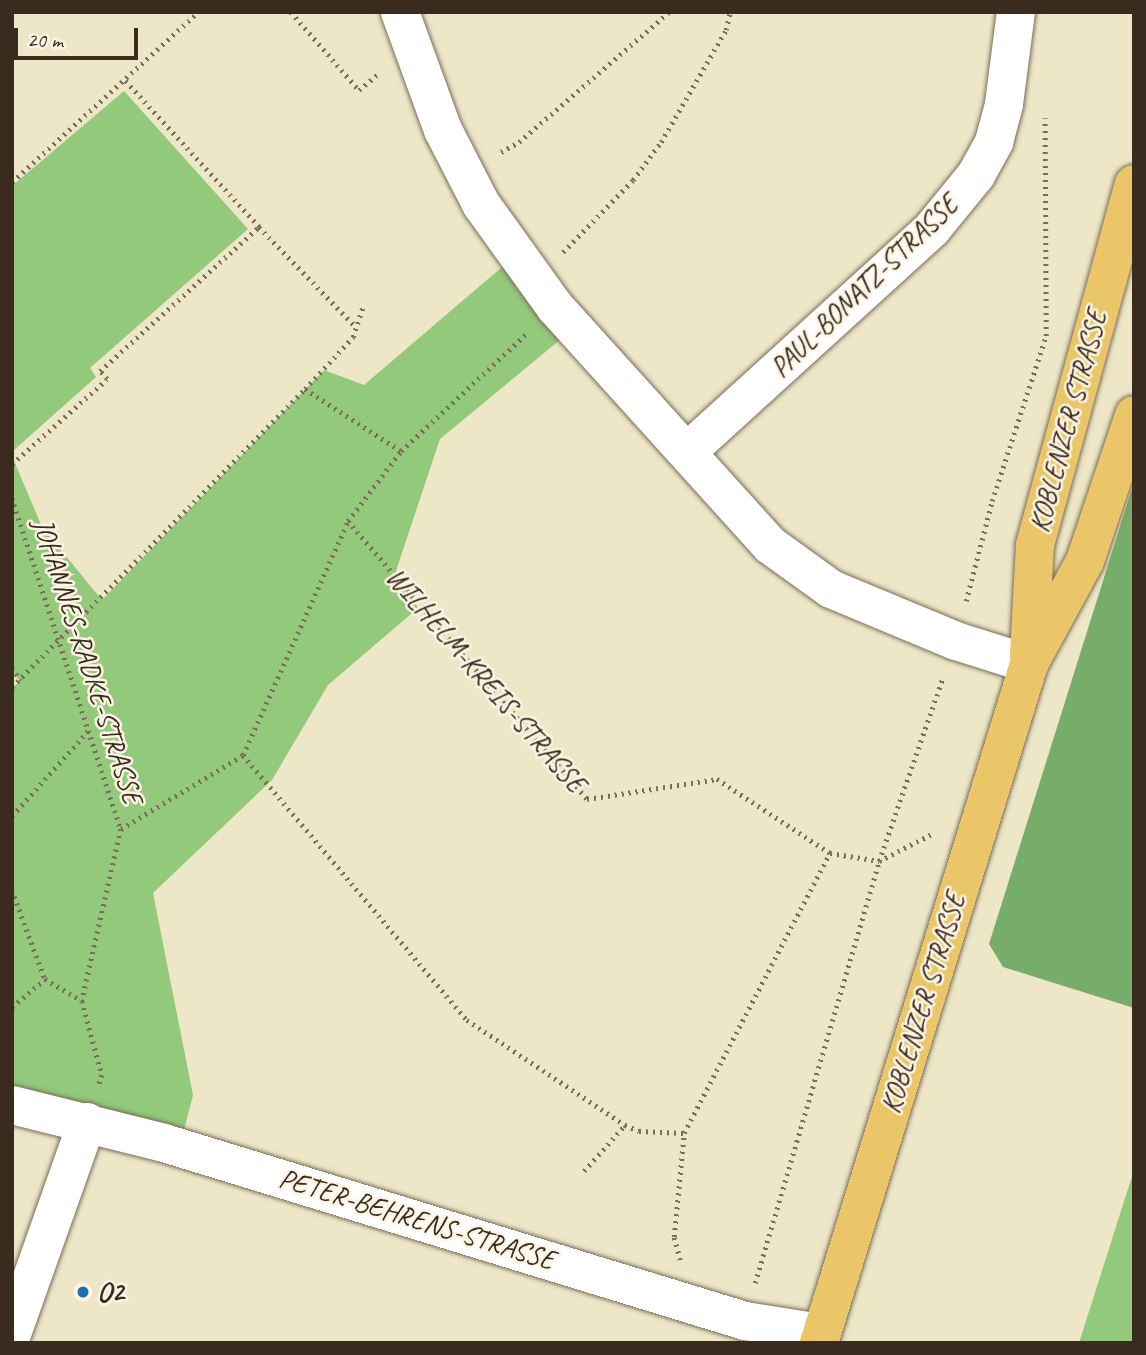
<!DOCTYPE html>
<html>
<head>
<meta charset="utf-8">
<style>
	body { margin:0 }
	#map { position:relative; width:1146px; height:1355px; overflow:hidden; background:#ede6c7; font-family:Caveat,sans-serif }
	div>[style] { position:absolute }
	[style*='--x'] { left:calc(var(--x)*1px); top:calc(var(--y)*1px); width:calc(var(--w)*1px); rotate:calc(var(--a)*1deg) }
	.green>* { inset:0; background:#93c97b }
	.forest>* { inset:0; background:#76ad6b }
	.path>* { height:4.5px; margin-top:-2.25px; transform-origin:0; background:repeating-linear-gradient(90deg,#796c59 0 2px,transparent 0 7px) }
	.roads { filter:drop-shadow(0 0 2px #796c59) drop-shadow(0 0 2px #796c59) }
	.minor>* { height:38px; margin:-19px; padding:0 19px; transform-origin:19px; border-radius:19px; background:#fff }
	.major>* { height:38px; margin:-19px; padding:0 19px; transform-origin:19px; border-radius:19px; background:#ebc669 }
	.dots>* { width:19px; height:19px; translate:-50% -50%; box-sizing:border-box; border:4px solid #fcf5e5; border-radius:50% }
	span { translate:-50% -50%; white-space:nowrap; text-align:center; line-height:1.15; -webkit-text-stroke:5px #fcf5e5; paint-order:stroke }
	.street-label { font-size:28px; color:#3b2a1e }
	.poi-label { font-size:28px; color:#3b2a1e; font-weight:700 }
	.left { translate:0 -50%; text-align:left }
	.frame { position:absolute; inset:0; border:14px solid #3b2a1e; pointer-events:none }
	.scale { position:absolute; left:14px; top:28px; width:124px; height:32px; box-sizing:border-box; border:4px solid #3b2a1e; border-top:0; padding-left:9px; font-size:21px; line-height:24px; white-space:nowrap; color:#3b2a1e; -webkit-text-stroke:5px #fcf5e5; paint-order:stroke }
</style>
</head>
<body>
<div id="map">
	<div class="green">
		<div style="clip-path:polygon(124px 91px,248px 229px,90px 368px,96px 377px,13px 451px,12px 186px)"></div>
		<div style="clip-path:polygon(502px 267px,561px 339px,440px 439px,396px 571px,418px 608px,328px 685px,272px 780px,153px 893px,193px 1095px,184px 1130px,12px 1089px,12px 688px,20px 681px,12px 672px,12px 456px,42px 527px,102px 600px,324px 370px,364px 385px)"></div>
		<div style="clip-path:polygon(1134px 1170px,1134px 1343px,1079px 1343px)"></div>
	</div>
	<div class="forest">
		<div style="clip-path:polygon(1134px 482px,1134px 1008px,1003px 967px,989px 944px)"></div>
	</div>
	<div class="path">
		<div style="--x:291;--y:12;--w:103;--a:48.9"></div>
		<div style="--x:359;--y:90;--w:26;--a:-40"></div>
		<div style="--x:501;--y:152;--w:21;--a:-29"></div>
		<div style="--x:519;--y:142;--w:198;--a:-40.9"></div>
		<div style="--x:12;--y:182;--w:252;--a:-42.4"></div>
		<div style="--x:259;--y:227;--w:139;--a:45.9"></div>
		<div style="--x:563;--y:252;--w:100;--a:-45.8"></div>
		<div style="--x:633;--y:180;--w:47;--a:-53.6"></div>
		<div style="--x:661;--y:142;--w:129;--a:-59.9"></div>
		<div style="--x:726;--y:30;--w:18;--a:-77"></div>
		<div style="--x:305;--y:389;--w:114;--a:32.9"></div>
		<div style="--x:12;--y:464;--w:127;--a:-41.8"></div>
		<div style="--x:107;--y:379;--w:11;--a:-131"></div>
		<div style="--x:100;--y:371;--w:215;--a:-42.2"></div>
		<div style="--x:259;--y:227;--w:198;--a:-132.5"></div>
		<div style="--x:12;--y:498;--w:348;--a:71.8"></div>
		<div style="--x:121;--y:829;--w:176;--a:102.8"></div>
		<div style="--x:82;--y:1001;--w:77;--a:74.9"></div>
		<div style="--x:102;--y:1075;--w:9;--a:108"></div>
		<div style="--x:348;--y:521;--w:367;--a:49.3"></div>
		<div style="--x:587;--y:799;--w:132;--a:-8.7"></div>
		<div style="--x:717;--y:779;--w:135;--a:33.2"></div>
		<div style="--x:830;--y:853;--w:50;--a:9.3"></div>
		<div style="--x:966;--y:601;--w:103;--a:-75.4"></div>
		<div style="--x:992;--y:501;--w:174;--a:-71.9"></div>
		<div style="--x:1046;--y:336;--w:218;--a:-90.3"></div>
		<div style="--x:12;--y:668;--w:15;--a:53"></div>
		<div style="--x:12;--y:687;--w:418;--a:-45.5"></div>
		<div style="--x:305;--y:389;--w:71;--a:-47.3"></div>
		<div style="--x:353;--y:337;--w:33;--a:-72"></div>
		<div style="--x:243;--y:755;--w:347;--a:49.8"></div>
		<div style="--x:467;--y:1020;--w:190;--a:33.6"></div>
		<div style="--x:625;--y:1125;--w:15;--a:23"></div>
		<div style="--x:639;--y:1131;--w:45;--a:2.5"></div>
		<div style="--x:12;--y:816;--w:114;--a:-48.2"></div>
		<div style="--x:121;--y:829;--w:143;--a:-31.2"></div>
		<div style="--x:243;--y:755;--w:256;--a:-65.8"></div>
		<div style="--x:348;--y:521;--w:88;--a:-52.9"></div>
		<div style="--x:401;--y:451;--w:171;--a:-43.1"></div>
		<div style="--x:879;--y:861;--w:62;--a:-27"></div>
		<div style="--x:12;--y:890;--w:95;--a:69.7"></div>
		<div style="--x:12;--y:1007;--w:43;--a:-40.3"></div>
		<div style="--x:45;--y:979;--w:43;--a:30.7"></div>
		<div style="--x:584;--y:1171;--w:62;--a:-48.3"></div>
		<div style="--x:680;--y:1260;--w:24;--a:-105"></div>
		<div style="--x:674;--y:1237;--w:104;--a:-84.5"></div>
		<div style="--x:684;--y:1133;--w:316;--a:-62.5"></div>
		<div style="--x:755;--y:1283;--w:440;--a:-73.6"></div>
		<div style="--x:879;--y:861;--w:192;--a:-70.8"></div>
	</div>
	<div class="roads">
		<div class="minor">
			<div style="--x:400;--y:12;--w:126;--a:70"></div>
			<div style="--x:443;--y:130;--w:83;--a:62.8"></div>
			<div style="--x:481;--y:204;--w:127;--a:54.3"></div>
			<div style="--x:555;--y:307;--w:321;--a:47.9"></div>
			<div style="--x:770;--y:545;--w:75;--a:35.8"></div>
			<div style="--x:831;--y:589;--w:135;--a:22.6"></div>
			<div style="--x:956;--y:641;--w:77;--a:17.5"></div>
			<div style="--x:687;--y:452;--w:331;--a:-42.3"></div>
			<div style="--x:932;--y:229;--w:70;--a:-50.8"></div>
			<div style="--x:976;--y:175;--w:38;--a:-61"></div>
			<div style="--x:994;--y:142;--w:39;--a:-75"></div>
			<div style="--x:1004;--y:104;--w:93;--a:-82.6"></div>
			<div style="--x:12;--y:1105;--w:157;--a:14"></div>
			<div style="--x:164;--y:1143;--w:608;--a:17.03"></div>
			<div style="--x:745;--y:1321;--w:77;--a:9"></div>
			<div style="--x:12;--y:1334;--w:225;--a:-70.5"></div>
		</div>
		<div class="major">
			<div style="--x:1029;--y:655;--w:110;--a:-86.9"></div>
			<div style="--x:1035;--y:545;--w:374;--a:-74.7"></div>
			<div style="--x:819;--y:1343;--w:711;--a:-72.81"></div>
			<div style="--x:1029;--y:664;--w:117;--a:-61.5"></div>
			<div style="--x:1085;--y:561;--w:154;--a:-71.4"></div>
		</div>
	</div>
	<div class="dots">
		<div style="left:83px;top:1292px;background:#1f6fb2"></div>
	</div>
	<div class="street-label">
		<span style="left:864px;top:286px;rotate:-44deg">PAUL-BONATZ-STRASSE</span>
		<span style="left:1068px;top:421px;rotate:-75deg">KOBLENZER STRASSE</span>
		<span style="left:88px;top:661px;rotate:72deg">JOHANNES-RADKE-STRASSE</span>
		<span style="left:486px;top:680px;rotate:49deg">WILHELM-KREIS-STRASSE</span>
		<span style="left:923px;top:1003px;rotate:-73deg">KOBLENZER STRASSE</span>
		<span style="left:417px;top:1219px;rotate:17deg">PETER-BEHRENS-STRASSE</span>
	</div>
	<div class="poi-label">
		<span class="left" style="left:97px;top:1292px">O2</span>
	</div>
	<div class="frame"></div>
	<div class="scale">20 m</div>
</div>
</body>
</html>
